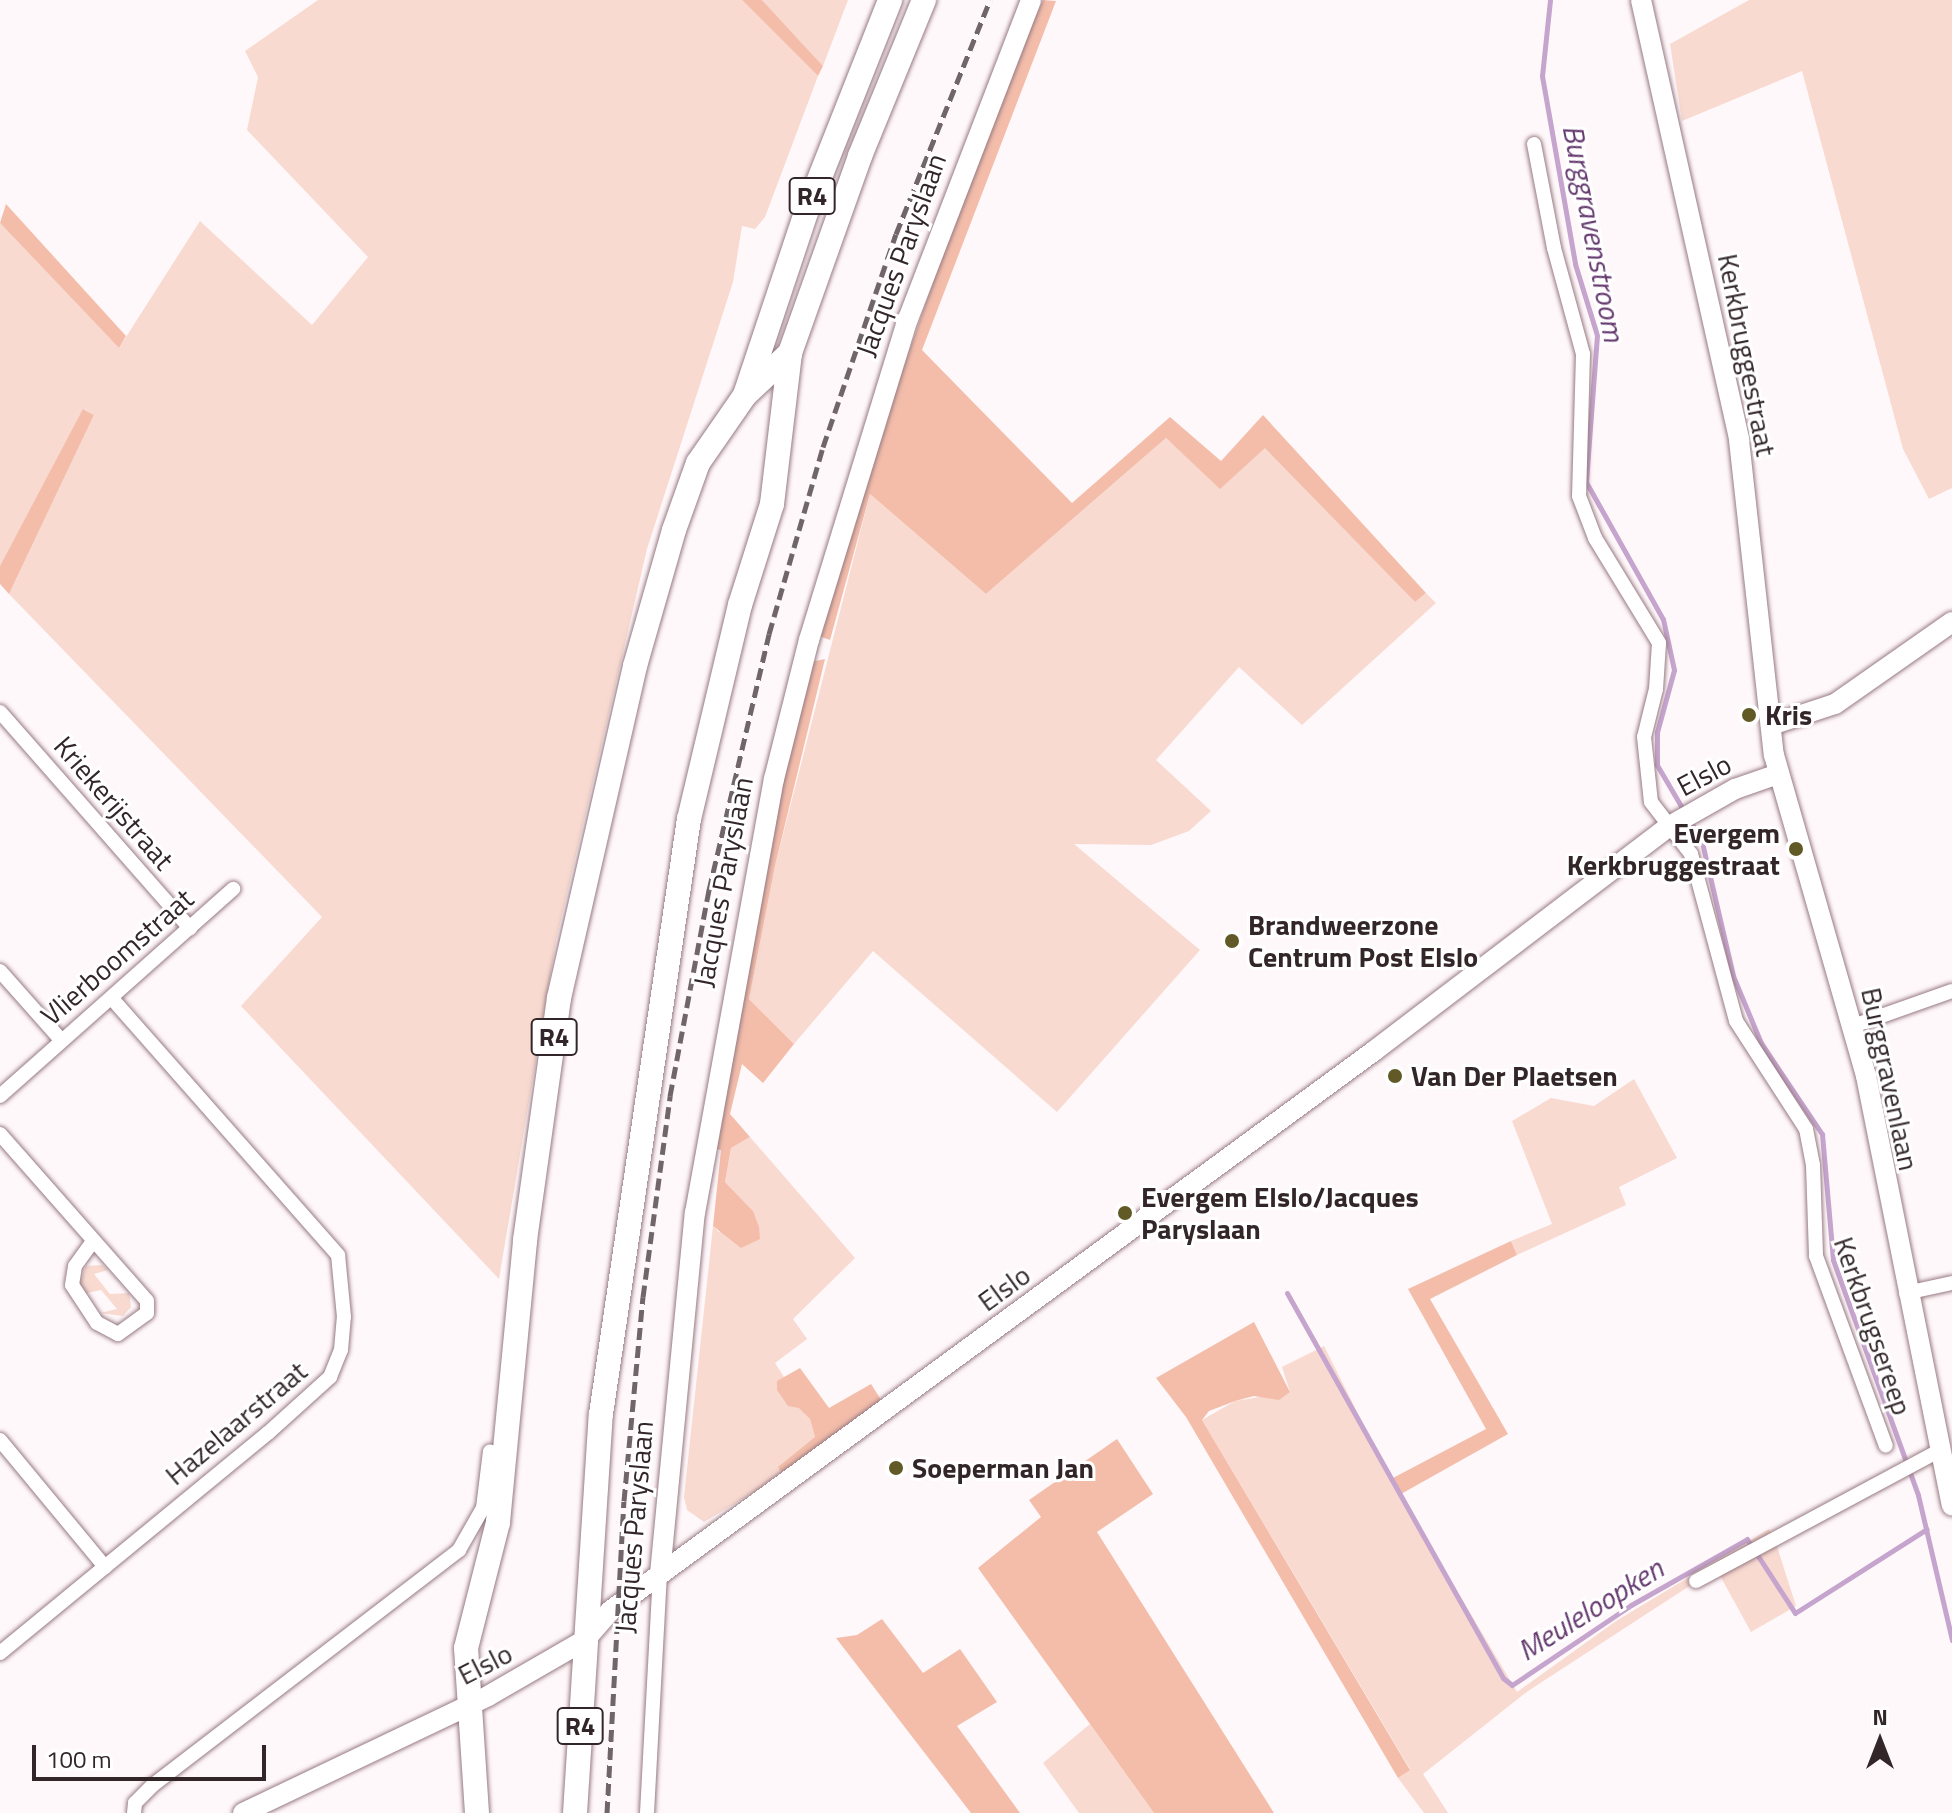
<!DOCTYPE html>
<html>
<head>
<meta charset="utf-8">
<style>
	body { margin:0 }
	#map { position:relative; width:1952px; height:1813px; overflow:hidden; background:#fff8fa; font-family:"Titillium Web",sans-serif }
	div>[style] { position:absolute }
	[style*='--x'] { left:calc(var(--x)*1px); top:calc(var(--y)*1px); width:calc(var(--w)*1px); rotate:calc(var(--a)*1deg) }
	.green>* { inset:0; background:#f8dad0 }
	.forest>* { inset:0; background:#f3bdaa }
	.stream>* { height:5px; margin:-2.5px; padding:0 2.5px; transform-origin:2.5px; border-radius:2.5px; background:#c5a4cd }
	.roads { filter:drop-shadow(0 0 2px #977a82) drop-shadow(0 0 2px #977a82) }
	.street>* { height:14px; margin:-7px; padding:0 7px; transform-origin:7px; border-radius:7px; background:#fff }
	.secondary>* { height:20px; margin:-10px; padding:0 10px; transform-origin:10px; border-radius:10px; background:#fff }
	.highway>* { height:24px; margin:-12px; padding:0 12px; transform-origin:12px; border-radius:12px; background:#fff }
	.rail>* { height:5px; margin-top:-2.5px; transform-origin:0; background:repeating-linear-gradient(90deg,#706669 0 12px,transparent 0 18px) }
	.dots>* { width:22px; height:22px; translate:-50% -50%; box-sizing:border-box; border:4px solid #fff; border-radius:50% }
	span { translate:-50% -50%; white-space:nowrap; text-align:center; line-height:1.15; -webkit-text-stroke:6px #fff; paint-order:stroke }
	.shield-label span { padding:2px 6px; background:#fff; border:2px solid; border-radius:6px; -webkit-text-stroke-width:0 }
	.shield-label { font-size:26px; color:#322629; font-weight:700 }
	.street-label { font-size:28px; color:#322629 }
	.poi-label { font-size:28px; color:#322629; font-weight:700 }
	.left { translate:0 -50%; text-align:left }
	.right { translate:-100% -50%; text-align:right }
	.water-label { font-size:30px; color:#663b70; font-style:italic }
	.north { position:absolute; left:1840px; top:1701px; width:80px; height:80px; -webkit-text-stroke:6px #fff; paint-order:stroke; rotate:0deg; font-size:22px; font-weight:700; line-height:32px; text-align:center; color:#322629 }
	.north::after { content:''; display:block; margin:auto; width:28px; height:36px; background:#322629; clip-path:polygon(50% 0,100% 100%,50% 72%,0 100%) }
	.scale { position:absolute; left:32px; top:1745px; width:234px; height:36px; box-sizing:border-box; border:4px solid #322629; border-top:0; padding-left:10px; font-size:24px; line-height:28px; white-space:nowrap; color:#322629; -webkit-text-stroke:6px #fff; paint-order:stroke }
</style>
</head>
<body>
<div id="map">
	<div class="green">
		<div style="clip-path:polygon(318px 0,742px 0,818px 76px,765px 217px,755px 229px,742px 226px,733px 282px,647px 549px,556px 941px,499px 1279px,241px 1006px,322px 917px,9px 594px,94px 415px,84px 409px,0 566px,0 223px,119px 348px,200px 221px,312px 325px,368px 257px,247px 130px,258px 77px,245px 51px)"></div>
		<div style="clip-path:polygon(762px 0,848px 0,823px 66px)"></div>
		<div style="clip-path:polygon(1749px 0,1952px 0,1952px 488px,1929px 499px,1903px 449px,1802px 71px,1682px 121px,1670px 44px)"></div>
		<div style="clip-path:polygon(1166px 438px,1220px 488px,1265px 447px,1415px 602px,1426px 593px,1436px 603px,1302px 725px,1239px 667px,1156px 760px,1211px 811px,1189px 831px,1151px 845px,1074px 844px,1200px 950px,1057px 1112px,873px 951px,794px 1044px,749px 999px,775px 866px,870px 494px,986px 594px)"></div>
		<div style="clip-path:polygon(1634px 1079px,1677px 1158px,1619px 1187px,1626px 1205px,1517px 1255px,1511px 1241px,1552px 1224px,1512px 1121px,1551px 1098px,1594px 1106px)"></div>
		<div style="clip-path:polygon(750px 1137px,855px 1258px,793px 1319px,807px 1339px,775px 1363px,784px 1377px,777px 1382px,810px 1419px,815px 1437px,783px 1475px,704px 1522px,687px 1510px,684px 1497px,713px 1226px,719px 1232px,753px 1211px,725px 1182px,731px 1148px)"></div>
		<div style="clip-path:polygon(102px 1265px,108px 1270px,94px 1274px,110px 1294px,129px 1293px,131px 1307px,123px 1316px,100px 1313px,117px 1309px,101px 1290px,83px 1294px,79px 1284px,86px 1266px)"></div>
		<div style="clip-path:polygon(1324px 1346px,1391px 1479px,1517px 1692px,1616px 1621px,1769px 1529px,1771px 1533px,1528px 1691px,1423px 1774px,1448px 1813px,1424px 1813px,1398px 1778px,1410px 1769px,1202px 1420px,1235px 1401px,1290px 1392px,1282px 1367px)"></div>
		<div style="clip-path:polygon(1775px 1540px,1796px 1606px,1751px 1632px,1718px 1572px)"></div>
		<div style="clip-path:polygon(1090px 1724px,1154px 1813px,1079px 1813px,1043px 1763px)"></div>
	</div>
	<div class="forest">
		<div style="clip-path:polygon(742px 0,762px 0,823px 66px,818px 76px)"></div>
		<div style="clip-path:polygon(1043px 0,1056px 1px,922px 350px,1072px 503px,1170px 417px,1221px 461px,1263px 415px,1426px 593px,1415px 602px,1265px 448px,1220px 489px,1166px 438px,986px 594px,870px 494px,830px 640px,819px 636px,870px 464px,936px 274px,1006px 84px)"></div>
		<div style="clip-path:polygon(6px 204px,126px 336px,119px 348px,0 223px)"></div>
		<div style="clip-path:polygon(83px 409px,94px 415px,9px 594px,0 584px,0 566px)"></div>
		<div style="clip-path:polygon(825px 659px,775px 866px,749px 999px,794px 1044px,763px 1083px,742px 1064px,730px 1114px,750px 1137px,731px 1148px,725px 1182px,753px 1211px,759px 1227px,760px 1239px,741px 1248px,713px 1226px,721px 1150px,710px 1148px,767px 842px,811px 662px)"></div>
		<div style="clip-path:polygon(1511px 1241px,1517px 1255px,1430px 1299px,1508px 1434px,1401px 1494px,1391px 1479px,1486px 1429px,1408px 1289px)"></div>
		<div style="clip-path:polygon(1254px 1322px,1290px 1392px,1279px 1400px,1254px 1396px,1235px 1401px,1209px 1411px,1202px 1420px,1410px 1770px,1398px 1778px,1186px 1417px,1156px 1378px)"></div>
		<div style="clip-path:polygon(800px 1368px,829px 1408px,871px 1384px,883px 1403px,783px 1475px,778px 1467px,815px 1437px,810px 1419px,799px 1408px,788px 1406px,777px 1390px,777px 1381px)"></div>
		<div style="clip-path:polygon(1117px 1439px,1153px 1494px,1097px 1532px,1274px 1813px,1154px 1813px,978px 1568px,1041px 1517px,1029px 1500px)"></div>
		<div style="clip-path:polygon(882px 1619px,923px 1673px,960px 1649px,997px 1702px,957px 1726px,1020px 1813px,971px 1813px,836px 1638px,857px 1635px)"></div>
	</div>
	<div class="stream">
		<div style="--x:1550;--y:0;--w:76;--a:96"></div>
		<div style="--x:1542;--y:76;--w:191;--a:80"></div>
		<div style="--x:1575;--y:264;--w:74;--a:72.8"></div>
		<div style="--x:1597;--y:335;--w:147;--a:94.3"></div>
		<div style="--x:1586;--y:482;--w:157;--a:60.7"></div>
		<div style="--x:1663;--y:619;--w:52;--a:77.8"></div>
		<div style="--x:1674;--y:670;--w:64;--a:105.3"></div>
		<div style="--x:1657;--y:732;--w:33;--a:90"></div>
		<div style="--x:1657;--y:765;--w:56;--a:59.7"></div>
		<div style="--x:1690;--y:821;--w:20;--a:57"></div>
		<div style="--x:1701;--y:838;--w:142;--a:76.9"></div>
		<div style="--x:1733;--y:976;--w:73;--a:67.3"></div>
		<div style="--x:1761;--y:1043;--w:110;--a:56.2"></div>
		<div style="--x:1822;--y:1134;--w:126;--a:85"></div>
		<div style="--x:1833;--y:1260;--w:250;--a:70.1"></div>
		<div style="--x:1918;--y:1495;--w:149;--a:76.8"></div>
		<div style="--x:1287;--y:1293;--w:441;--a:60.7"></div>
		<div style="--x:1503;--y:1678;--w:11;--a:38"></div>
		<div style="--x:1512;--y:1685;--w:143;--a:-33.9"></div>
		<div style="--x:1631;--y:1605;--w:133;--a:-29.6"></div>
		<div style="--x:1747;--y:1539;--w:88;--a:57"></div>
		<div style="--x:1795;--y:1613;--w:156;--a:-32.5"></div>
	</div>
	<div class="roads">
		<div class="street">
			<div style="--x:1534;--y:144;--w:106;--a:79.1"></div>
			<div style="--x:1554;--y:248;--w:110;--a:74.7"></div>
			<div style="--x:1583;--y:354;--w:142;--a:91.6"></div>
			<div style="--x:1579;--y:496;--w:45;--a:69.1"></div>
			<div style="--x:1595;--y:538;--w:123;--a:58.6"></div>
			<div style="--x:1659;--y:643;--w:46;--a:93.7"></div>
			<div style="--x:1656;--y:689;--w:49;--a:104"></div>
			<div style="--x:1644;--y:737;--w:65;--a:83.9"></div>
			<div style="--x:1651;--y:802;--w:66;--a:52.4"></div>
			<div style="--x:1691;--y:854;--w:173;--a:74.9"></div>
			<div style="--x:1736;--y:1021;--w:129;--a:57.1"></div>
			<div style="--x:1806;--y:1129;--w:37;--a:79"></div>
			<div style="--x:1813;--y:1165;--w:91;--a:88.1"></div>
			<div style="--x:1816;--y:1256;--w:202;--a:69.8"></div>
			<div style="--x:0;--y:712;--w:288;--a:48.7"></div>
			<div style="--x:0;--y:971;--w:92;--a:48.5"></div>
			<div style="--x:1853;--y:1026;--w:105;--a:-19.5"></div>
			<div style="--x:0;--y:1096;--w:312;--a:-41.6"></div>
			<div style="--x:0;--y:1134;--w:222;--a:48.6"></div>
			<div style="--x:147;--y:1301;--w:12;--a:90"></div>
			<div style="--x:147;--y:1313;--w:36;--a:144"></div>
			<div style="--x:118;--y:1334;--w:24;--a:-152"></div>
			<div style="--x:97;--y:1323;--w:45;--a:-123.3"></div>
			<div style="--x:72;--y:1285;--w:19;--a:-81"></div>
			<div style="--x:75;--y:1266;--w:31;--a:-54"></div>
			<div style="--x:1906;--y:1293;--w:47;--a:-12.3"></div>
			<div style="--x:0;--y:1440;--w:165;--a:50.4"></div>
			<div style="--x:1696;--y:1581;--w:277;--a:-28.2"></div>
			<div style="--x:0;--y:1653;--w:347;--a:-39.4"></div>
			<div style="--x:268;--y:1433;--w:84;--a:-42.1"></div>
			<div style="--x:330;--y:1377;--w:29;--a:-68"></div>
			<div style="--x:341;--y:1350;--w:33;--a:-85"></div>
			<div style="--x:344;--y:1317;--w:62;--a:-95.5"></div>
			<div style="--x:338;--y:1255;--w:341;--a:-131.4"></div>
			<div style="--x:134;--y:1813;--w:10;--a:-84"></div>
			<div style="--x:135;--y:1803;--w:25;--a:-45"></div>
			<div style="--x:153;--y:1785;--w:386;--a:-37.5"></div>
			<div style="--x:459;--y:1550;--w:48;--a:-60.3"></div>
			<div style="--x:483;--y:1508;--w:57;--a:-83"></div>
			<div style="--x:647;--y:1813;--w:239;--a:-86.9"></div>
		</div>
		<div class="secondary">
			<div style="--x:1641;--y:0;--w:451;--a:77.4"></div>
			<div style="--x:1739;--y:440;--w:317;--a:83.7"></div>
			<div style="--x:1774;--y:755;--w:334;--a:74"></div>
			<div style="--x:1866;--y:1076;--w:438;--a:78.7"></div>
			<div style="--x:1771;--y:725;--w:67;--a:-18.2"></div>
			<div style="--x:1835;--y:704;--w:143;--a:-35"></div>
			<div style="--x:660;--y:1574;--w:363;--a:-84.5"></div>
			<div style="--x:695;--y:1213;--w:441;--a:-79.7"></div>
			<div style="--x:774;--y:779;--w:143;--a:-75.9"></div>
			<div style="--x:809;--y:640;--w:336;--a:-72.9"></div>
			<div style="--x:908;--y:319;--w:342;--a:-68.9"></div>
			<div style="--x:243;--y:1813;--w:272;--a:-25.5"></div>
			<div style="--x:488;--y:1696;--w:112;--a:-30"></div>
			<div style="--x:585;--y:1640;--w:38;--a:-49"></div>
			<div style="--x:610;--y:1611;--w:947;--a:-36.24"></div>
			<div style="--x:1374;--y:1051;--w:370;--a:-37.3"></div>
			<div style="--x:1668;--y:827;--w:77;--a:-29.6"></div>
			<div style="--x:1735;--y:789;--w:46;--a:-19.2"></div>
		</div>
		<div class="highway">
			<div style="--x:746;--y:392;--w:192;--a:-71.5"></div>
			<div style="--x:807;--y:210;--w:226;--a:-68.4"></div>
			<div style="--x:477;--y:1813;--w:165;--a:-93.8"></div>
			<div style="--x:466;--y:1648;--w:130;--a:-75.7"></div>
			<div style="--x:498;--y:1522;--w:283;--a:-84.5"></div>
			<div style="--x:525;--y:1240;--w:244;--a:-82"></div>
			<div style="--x:559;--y:998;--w:341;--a:-77.1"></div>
			<div style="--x:635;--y:666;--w:141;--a:-74"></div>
			<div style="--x:674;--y:530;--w:71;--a:-70.3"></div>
			<div style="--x:698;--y:463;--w:83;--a:-55.3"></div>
			<div style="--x:745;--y:395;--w:62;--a:-43"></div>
			<div style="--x:575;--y:1813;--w:400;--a:-86.3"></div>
			<div style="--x:601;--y:1414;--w:601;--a:-81.59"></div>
			<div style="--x:689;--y:819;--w:220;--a:-76.6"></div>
			<div style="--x:740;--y:605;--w:106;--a:-72.4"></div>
			<div style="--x:772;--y:504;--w:152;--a:-83.2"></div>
			<div style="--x:790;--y:353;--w:209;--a:-70.4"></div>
			<div style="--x:860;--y:156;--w:169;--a:-67.7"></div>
		</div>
	</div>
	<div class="rail">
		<div style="--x:607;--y:1813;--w:312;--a:-86.9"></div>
		<div style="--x:624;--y:1501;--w:205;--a:-84.7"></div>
		<div style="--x:643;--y:1297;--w:203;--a:-82.3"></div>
		<div style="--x:670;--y:1096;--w:210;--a:-79.3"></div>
		<div style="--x:709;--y:890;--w:263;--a:-76.8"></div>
		<div style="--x:769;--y:634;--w:195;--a:-73.9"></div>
		<div style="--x:823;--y:447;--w:225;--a:-71.1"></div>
		<div style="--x:896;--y:234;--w:252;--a:-68.1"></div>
	</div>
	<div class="dots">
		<div style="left:1749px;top:715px;background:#615926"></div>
		<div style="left:1796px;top:849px;background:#615926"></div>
		<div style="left:1232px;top:941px;background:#615926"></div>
		<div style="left:1395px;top:1076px;background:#615926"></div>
		<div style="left:1125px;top:1213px;background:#615926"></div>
		<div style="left:896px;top:1468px;background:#615926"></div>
	</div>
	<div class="shield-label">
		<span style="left:812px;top:196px">R4</span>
		<span style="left:554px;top:1037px">R4</span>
		<span style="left:580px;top:1726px">R4</span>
	</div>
	<div class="street-label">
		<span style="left:901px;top:255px;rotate:-70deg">Jacques Paryslaan</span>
		<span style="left:1747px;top:355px;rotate:79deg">Kerkbruggestraat</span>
		<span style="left:1704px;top:775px;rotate:-28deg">Elslo</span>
		<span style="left:114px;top:803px;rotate:49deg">Kriekerijstraat</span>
		<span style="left:723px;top:882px;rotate:-79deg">Jacques Paryslaan</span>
		<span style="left:117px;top:957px;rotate:-41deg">Vlierboomstraat</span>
		<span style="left:1890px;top:1079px;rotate:78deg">Burggravenlaan</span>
		<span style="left:1004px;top:1288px;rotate:-36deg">Elslo</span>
		<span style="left:1873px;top:1326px;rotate:71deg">Kerkbrugsereep</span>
		<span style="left:236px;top:1423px;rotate:-40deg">Hazelaarstraat</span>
		<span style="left:634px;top:1527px;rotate:-85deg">Jacques Paryslaan</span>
		<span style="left:485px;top:1664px;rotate:-27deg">Elslo</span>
	</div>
	<div class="poi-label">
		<span class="left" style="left:1765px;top:715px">Kris</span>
		<span class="right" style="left:1780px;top:849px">Evergem<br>Kerkbruggestraat</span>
		<span class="left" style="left:1248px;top:941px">Brandweerzone<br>Centrum Post Elslo</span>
		<span class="left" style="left:1411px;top:1076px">Van Der Plaetsen</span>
		<span class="left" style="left:1141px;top:1213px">Evergem Elslo/Jacques<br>Paryslaan</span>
		<span class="left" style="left:912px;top:1468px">Soeperman Jan</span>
	</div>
	<div class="water-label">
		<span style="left:1594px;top:233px;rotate:79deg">Burggravenstroom</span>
		<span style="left:1590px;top:1609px;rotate:-32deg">Meuleloopken</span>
	</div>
	<div class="north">N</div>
	<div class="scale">100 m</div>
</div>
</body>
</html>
